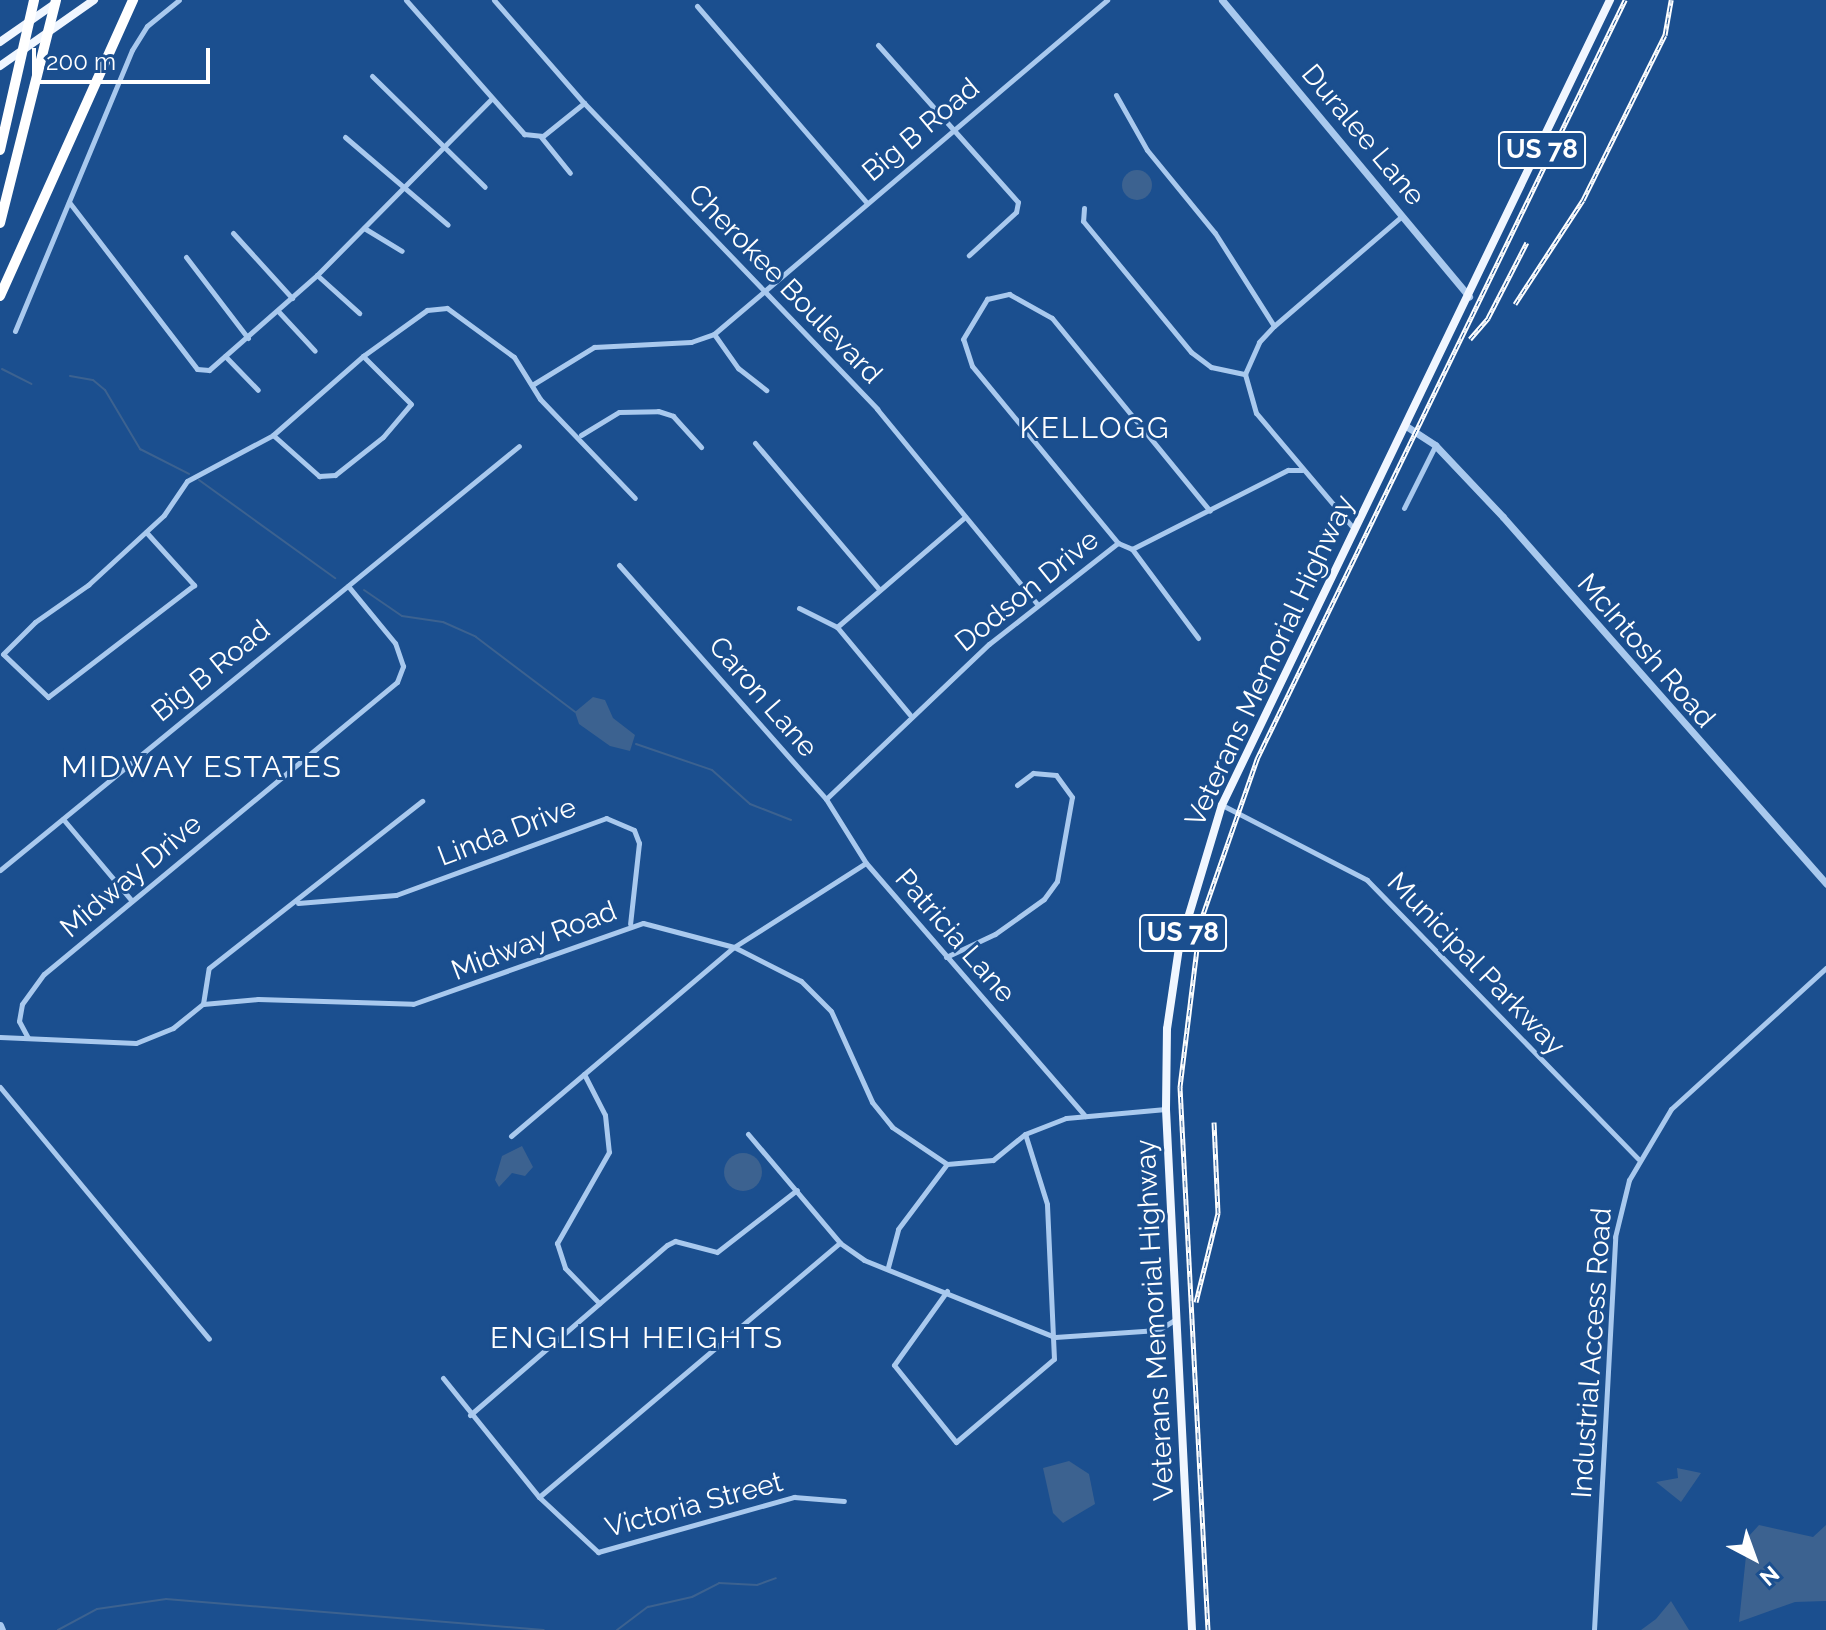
<!DOCTYPE html>
<html>
<head>
<meta charset="utf-8">
<style>
	body { margin:0 }
	#map { position:relative; width:1826px; height:1630px; overflow:hidden; background:#1b4f8f; font-family:Raleway,sans-serif }
	div>[style] { position:absolute }
	[style*='--x'] { left:calc(var(--x)*1px); top:calc(var(--y)*1px); width:calc(var(--w)*1px); rotate:calc(var(--a)*1deg) }
	.water>* { inset:0; background:#3c6290 }
	.round { border-radius:50% }
	.stream>* { height:2px; margin:-1px; padding:0 1px; transform-origin:1px; border-radius:1px; background:#3c6290 }
	.minor>* { height:5px; margin:-2.5px; padding:0 2.5px; transform-origin:2.5px; border-radius:2.5px; background:#a9c9ee }
	.tertiary>* { height:7px; margin:-3.5px; padding:0 3.5px; transform-origin:3.5px; border-radius:3.5px; background:#a9c9ee }
	.primary>* { height:8px; margin:-4px; padding:0 4px; transform-origin:4px; border-radius:4px; background:#f0f6ff }
	.motorway>* { height:10px; margin:-5px; padding:0 5px; transform-origin:5px; border-radius:5px; background:#fff }
	.rail>* { height:5px; margin-top:-2.5px; transform-origin:0; background:repeating-linear-gradient(90deg,#1b4f8f 0 6px,#fff 0 12px); box-sizing:border-box; border-block:2px solid #fff }
	span { translate:-50% -50%; white-space:nowrap; text-align:center; line-height:1.15; -webkit-text-stroke:6px #1b4f8f; paint-order:stroke }
	.shield-label span { padding:2px 6px; background:#1b4f8f; border:2px solid; border-radius:6px; -webkit-text-stroke-width:0 }
	.shield-label { font-size:26px; color:#fff; font-weight:700 }
	.street-label { font-size:28px; color:#fff }
	.neighbourhood-label { font-size:30px; color:#fff; letter-spacing:2px }
	.north { position:absolute; left:1714px; top:1518px; width:80px; height:80px; -webkit-text-stroke:6px #1b4f8f; paint-order:stroke; rotate:139deg; font-size:22px; font-weight:700; line-height:32px; text-align:center; color:#fff }
	.north::after { content:''; display:block; margin:auto; width:28px; height:36px; background:#fff; clip-path:polygon(50% 0,100% 100%,50% 72%,0 100%) }
	.scale { position:absolute; left:32px; top:48px; width:178px; height:36px; box-sizing:border-box; border:4px solid #fff; border-top:0; padding-left:10px; font-size:24px; line-height:28px; white-space:nowrap; color:#fff; -webkit-text-stroke:6px #1b4f8f; paint-order:stroke }
</style>
</head>
<body>
<div id="map">
	<div class="water">
		<div class="round" style="left:1122px;top:170px;width:30px;height:30px"></div>
		<div style="clip-path:polygon(593px 697px,605px 700px,613px 718px,635px 735px,630px 751px,610px 746px,579px 724px,575px 712px)"></div>
		<div style="clip-path:polygon(522px 1146px,533px 1167px,525px 1176px,512px 1173px,499px 1187px,495px 1180px,502px 1156px)"></div>
		<div class="round" style="left:724px;top:1153px;width:38px;height:38px"></div>
		<div style="clip-path:polygon(1069px 1461px,1089px 1474px,1095px 1504px,1063px 1523px,1053px 1513px,1043px 1468px)"></div>
		<div style="clip-path:polygon(1677px 1468px,1701px 1473px,1681px 1502px,1656px 1482px,1678px 1478px)"></div>
		<div style="clip-path:polygon(1759px 1525px,1813px 1537px,1826px 1525px,1826px 1601px,1795px 1602px,1739px 1622px,1748px 1537px)"></div>
		<div style="clip-path:polygon(1671px 1601px,1689px 1630px,1641px 1630px,1656px 1619px)"></div>
	</div>
	<div class="stream">
		<div style="--x:2;--y:369;--w:33;--a:27"></div>
		<div style="--x:70;--y:376;--w:23;--a:10"></div>
		<div style="--x:93;--y:380;--w:16;--a:40"></div>
		<div style="--x:105;--y:390;--w:69;--a:59.3"></div>
		<div style="--x:140;--y:449;--w:55;--a:27"></div>
		<div style="--x:199;--y:480;--w:168;--a:35.8"></div>
		<div style="--x:364;--y:590;--w:46;--a:34.4"></div>
		<div style="--x:402;--y:616;--w:41;--a:8.3"></div>
		<div style="--x:443;--y:622;--w:36;--a:24"></div>
		<div style="--x:476;--y:637;--w:124;--a:37.1"></div>
		<div style="--x:636;--y:744;--w:80;--a:18.9"></div>
		<div style="--x:712;--y:770;--w:51;--a:41.8"></div>
		<div style="--x:750;--y:804;--w:44;--a:21.3"></div>
		<div style="--x:58;--y:1630;--w:44;--a:-28.3"></div>
		<div style="--x:97;--y:1609;--w:70;--a:-8.2"></div>
		<div style="--x:166;--y:1599;--w:379;--a:4.7"></div>
		<div style="--x:617;--y:1630;--w:39;--a:-37"></div>
		<div style="--x:648;--y:1607;--w:45;--a:-12.8"></div>
		<div style="--x:692;--y:1597;--w:30;--a:-27"></div>
		<div style="--x:719;--y:1583;--w:38;--a:3"></div>
		<div style="--x:757;--y:1585;--w:20;--a:-20"></div>
	</div>
	<div class="minor">
		<div style="--x:406;--y:0;--w:179;--a:48.6"></div>
		<div style="--x:524;--y:134;--w:19;--a:6"></div>
		<div style="--x:543;--y:136;--w:53;--a:-38.8"></div>
		<div style="--x:494;--y:0;--w:137;--a:48.9"></div>
		<div style="--x:584;--y:103;--w:424;--a:46.2"></div>
		<div style="--x:877;--y:409;--w:252;--a:50.6"></div>
		<div style="--x:697;--y:6;--w:259;--a:49.2"></div>
		<div style="--x:878;--y:45;--w:210;--a:48.3"></div>
		<div style="--x:1018;--y:202;--w:10;--a:101"></div>
		<div style="--x:1016;--y:212;--w:64;--a:137.5"></div>
		<div style="--x:372;--y:76;--w:158;--a:44.5"></div>
		<div style="--x:1116;--y:95;--w:63;--a:60.6"></div>
		<div style="--x:1147;--y:150;--w:107;--a:50.7"></div>
		<div style="--x:1215;--y:233;--w:110;--a:57.6"></div>
		<div style="--x:345;--y:137;--w:135;--a:40.5"></div>
		<div style="--x:541;--y:137;--w:46;--a:51.1"></div>
		<div style="--x:69;--y:202;--w:210;--a:52.5"></div>
		<div style="--x:197;--y:369;--w:12;--a:5"></div>
		<div style="--x:209;--y:370;--w:144;--a:-41.3"></div>
		<div style="--x:317;--y:275;--w:247;--a:-45.3"></div>
		<div style="--x:1084;--y:208;--w:13;--a:94"></div>
		<div style="--x:1083;--y:221;--w:170;--a:50.5"></div>
		<div style="--x:1191;--y:352;--w:25;--a:37"></div>
		<div style="--x:1211;--y:367;--w:35;--a:12"></div>
		<div style="--x:364;--y:228;--w:44;--a:31.2"></div>
		<div style="--x:233;--y:233;--w:88;--a:47.8"></div>
		<div style="--x:186;--y:257;--w:102;--a:52.6"></div>
		<div style="--x:317;--y:275;--w:57;--a:42.1"></div>
		<div style="--x:278;--y:311;--w:54;--a:47.2"></div>
		<div style="--x:15;--y:331;--w:304;--a:-67.4"></div>
		<div style="--x:132;--y:50;--w:28;--a:-58"></div>
		<div style="--x:147;--y:26;--w:41;--a:-39.1"></div>
		<div style="--x:714;--y:334;--w:42;--a:54.8"></div>
		<div style="--x:738;--y:368;--w:36;--a:38"></div>
		<div style="--x:225;--y:356;--w:47;--a:45.9"></div>
		<div style="--x:532;--y:385;--w:73;--a:-31.5"></div>
		<div style="--x:594;--y:347;--w:97;--a:-3"></div>
		<div style="--x:691;--y:342;--w:24;--a:-19"></div>
		<div style="--x:714;--y:334;--w:516;--a:-40.36"></div>
		<div style="--x:273;--y:435;--w:62;--a:41.7"></div>
		<div style="--x:319;--y:476;--w:16;--a:-4"></div>
		<div style="--x:335;--y:475;--w:61;--a:-38.4"></div>
		<div style="--x:383;--y:437;--w:43;--a:-49.7"></div>
		<div style="--x:411;--y:404;--w:68;--a:-135"></div>
		<div style="--x:581;--y:435;--w:44;--a:-31.2"></div>
		<div style="--x:619;--y:412;--w:39;--a:-1"></div>
		<div style="--x:658;--y:411;--w:16;--a:18"></div>
		<div style="--x:673;--y:416;--w:42;--a:47.9"></div>
		<div style="--x:755;--y:443;--w:192;--a:49.7"></div>
		<div style="--x:1404;--y:508;--w:69;--a:-63.4"></div>
		<div style="--x:1355;--y:530;--w:153;--a:-130.2"></div>
		<div style="--x:1256;--y:413;--w:41;--a:-105.8"></div>
		<div style="--x:1245;--y:374;--w:35;--a:-66"></div>
		<div style="--x:1259;--y:342;--w:22;--a:-47"></div>
		<div style="--x:1274;--y:326;--w:169;--a:-40.7"></div>
		<div style="--x:146;--y:532;--w:72;--a:47.8"></div>
		<div style="--x:194;--y:585;--w:184;--a:142.5"></div>
		<div style="--x:48;--y:697;--w:62;--a:-136.3"></div>
		<div style="--x:3;--y:654;--w:45;--a:-45"></div>
		<div style="--x:35;--y:622;--w:65;--a:-34.9"></div>
		<div style="--x:88;--y:585;--w:103;--a:-42.6"></div>
		<div style="--x:164;--y:515;--w:41;--a:-55.9"></div>
		<div style="--x:187;--y:481;--w:98;--a:-28.1"></div>
		<div style="--x:273;--y:435;--w:120;--a:-41.3"></div>
		<div style="--x:363;--y:356;--w:79;--a:-35.7"></div>
		<div style="--x:427;--y:310;--w:20;--a:-6"></div>
		<div style="--x:447;--y:308;--w:83;--a:36.2"></div>
		<div style="--x:514;--y:357;--w:49;--a:58.2"></div>
		<div style="--x:540;--y:399;--w:137;--a:46.2"></div>
		<div style="--x:1118;--y:543;--w:229;--a:-129.5"></div>
		<div style="--x:972;--y:366;--w:28;--a:-108"></div>
		<div style="--x:963;--y:339;--w:47;--a:-59"></div>
		<div style="--x:987;--y:299;--w:23;--a:-13"></div>
		<div style="--x:1009;--y:294;--w:49;--a:29.2"></div>
		<div style="--x:1052;--y:318;--w:249;--a:50.7"></div>
		<div style="--x:1132;--y:549;--w:111;--a:53.4"></div>
		<div style="--x:619;--y:565;--w:312;--a:48.5"></div>
		<div style="--x:826;--y:799;--w:75;--a:58"></div>
		<div style="--x:866;--y:863;--w:335;--a:49.1"></div>
		<div style="--x:799;--y:608;--w:42;--a:26.6"></div>
		<div style="--x:837;--y:627;--w:114;--a:50.3"></div>
		<div style="--x:837;--y:627;--w:169;--a:-40.7"></div>
		<div style="--x:826;--y:799;--w:225;--a:-43.6"></div>
		<div style="--x:989;--y:644;--w:164;--a:-38.1"></div>
		<div style="--x:1118;--y:543;--w:15;--a:23"></div>
		<div style="--x:1132;--y:549;--w:175;--a:-26.9"></div>
		<div style="--x:1288;--y:470;--w:14;--a:0"></div>
		<div style="--x:1222;--y:805;--w:163;--a:27.3"></div>
		<div style="--x:1367;--y:880;--w:389;--a:45.8"></div>
		<div style="--x:63;--y:819;--w:107;--a:49.9"></div>
		<div style="--x:0;--y:870;--w:670;--a:-39.25"></div>
		<div style="--x:298;--y:903;--w:98;--a:-4.7"></div>
		<div style="--x:396;--y:895;--w:224;--a:-20.1"></div>
		<div style="--x:606;--y:818;--w:30;--a:23"></div>
		<div style="--x:634;--y:830;--w:14;--a:69"></div>
		<div style="--x:639;--y:843;--w:81;--a:96.3"></div>
		<div style="--x:946;--y:957;--w:54;--a:-25.1"></div>
		<div style="--x:995;--y:934;--w:60;--a:-35.5"></div>
		<div style="--x:1044;--y:899;--w:22;--a:-54"></div>
		<div style="--x:1057;--y:881;--w:85;--a:-79.9"></div>
		<div style="--x:1072;--y:797;--w:27;--a:-126"></div>
		<div style="--x:1056;--y:775;--w:23;--a:-175"></div>
		<div style="--x:1033;--y:773;--w:20;--a:143"></div>
		<div style="--x:203;--y:1004;--w:36;--a:-81"></div>
		<div style="--x:209;--y:968;--w:271;--a:-38.1"></div>
		<div style="--x:0;--y:1037;--w:136;--a:2.5"></div>
		<div style="--x:136;--y:1043;--w:40;--a:-22"></div>
		<div style="--x:173;--y:1028;--w:38;--a:-39"></div>
		<div style="--x:203;--y:1004;--w:55;--a:-5.2"></div>
		<div style="--x:258;--y:999;--w:155;--a:1.8"></div>
		<div style="--x:413;--y:1004;--w:244;--a:-19.4"></div>
		<div style="--x:643;--y:923;--w:94;--a:14.8"></div>
		<div style="--x:734;--y:947;--w:75;--a:26.9"></div>
		<div style="--x:801;--y:981;--w:42;--a:45"></div>
		<div style="--x:831;--y:1011;--w:100;--a:65.7"></div>
		<div style="--x:872;--y:1102;--w:32;--a:51"></div>
		<div style="--x:892;--y:1127;--w:66;--a:33.9"></div>
		<div style="--x:947;--y:1164;--w:46;--a:-5"></div>
		<div style="--x:993;--y:1160;--w:41;--a:-39.1"></div>
		<div style="--x:1025;--y:1134;--w:44;--a:-21.3"></div>
		<div style="--x:1066;--y:1118;--w:100;--a:-5.1"></div>
		<div style="--x:28;--y:1038;--w:19;--a:-118"></div>
		<div style="--x:19;--y:1021;--w:17;--a:-80"></div>
		<div style="--x:22;--y:1004;--w:37;--a:-54"></div>
		<div style="--x:44;--y:974;--w:458;--a:-39.6"></div>
		<div style="--x:397;--y:682;--w:17;--a:-69"></div>
		<div style="--x:403;--y:666;--w:24;--a:-109"></div>
		<div style="--x:395;--y:643;--w:74;--a:-129.5"></div>
		<div style="--x:584;--y:1074;--w:46;--a:62.9"></div>
		<div style="--x:605;--y:1115;--w:37;--a:84"></div>
		<div style="--x:609;--y:1152;--w:105;--a:119.7"></div>
		<div style="--x:557;--y:1243;--w:26;--a:72"></div>
		<div style="--x:565;--y:1268;--w:49;--a:45.8"></div>
		<div style="--x:0;--y:1087;--w:327;--a:50.3"></div>
		<div style="--x:748;--y:1134;--w:143;--a:49.8"></div>
		<div style="--x:840;--y:1243;--w:29;--a:35"></div>
		<div style="--x:864;--y:1260;--w:206;--a:22"></div>
		<div style="--x:1055;--y:1337;--w:103;--a:-3.9"></div>
		<div style="--x:1158;--y:1330;--w:21;--a:-31"></div>
		<div style="--x:511;--y:1136;--w:292;--a:-40.3"></div>
		<div style="--x:734;--y:947;--w:156;--a:-32.5"></div>
		<div style="--x:888;--y:1267;--w:39;--a:-75"></div>
		<div style="--x:898;--y:1229;--w:81;--a:-53"></div>
		<div style="--x:947;--y:1291;--w:91;--a:125.6"></div>
		<div style="--x:894;--y:1365;--w:99;--a:51.2"></div>
		<div style="--x:956;--y:1442;--w:128;--a:-40.3"></div>
		<div style="--x:1054;--y:1359;--w:155;--a:-92.6"></div>
		<div style="--x:1047;--y:1204;--w:73;--a:-107.4"></div>
		<div style="--x:443;--y:1378;--w:153;--a:51.1"></div>
		<div style="--x:539;--y:1497;--w:81;--a:43"></div>
		<div style="--x:598;--y:1552;--w:204;--a:-15.7"></div>
		<div style="--x:794;--y:1497;--w:50;--a:4.6"></div>
		<div style="--x:470;--y:1415;--w:260;--a:-40.8"></div>
		<div style="--x:667;--y:1245;--w:9;--a:-27"></div>
		<div style="--x:675;--y:1241;--w:43;--a:14.7"></div>
		<div style="--x:717;--y:1252;--w:101;--a:-37.8"></div>
		<div style="--x:539;--y:1497;--w:394;--a:-40.2"></div>
		<div style="--x:1594;--y:1630;--w:394;--a:-86.9"></div>
		<div style="--x:1615;--y:1237;--w:59;--a:-76.2"></div>
		<div style="--x:1629;--y:1180;--w:82;--a:-59.4"></div>
		<div style="--x:1671;--y:1109;--w:210;--a:-42.3"></div>
	</div>
	<div class="tertiary">
		<div style="--x:1222;--y:0;--w:386;--a:50.2"></div>
		<div style="--x:1406;--y:426;--w:35;--a:33"></div>
		<div style="--x:1435;--y:445;--w:99;--a:46.6"></div>
		<div style="--x:1503;--y:517;--w:489;--a:48.6"></div>
		<div style="--x:0;--y:1625;--w:5;--a:68"></div>
	</div>
	<div class="primary">
		<div style="--x:0;--y:42;--w:68;--a:-34.9"></div>
		<div style="--x:0;--y:66;--w:115;--a:-35.1"></div>
		<div style="--x:1192;--y:1630;--w:522;--a:-92.86"></div>
		<div style="--x:1166;--y:1109;--w:80;--a:-89.3"></div>
		<div style="--x:1167;--y:1029;--w:82;--a:-81.6"></div>
		<div style="--x:1179;--y:948;--w:149;--a:-73.3"></div>
		<div style="--x:1222;--y:805;--w:894;--a:-64.27"></div>
	</div>
	<div class="motorway">
		<div style="--x:0;--y:150;--w:154;--a:-77.2"></div>
		<div style="--x:0;--y:223;--w:230;--a:-75.9"></div>
		<div style="--x:0;--y:296;--w:325;--a:-65.8"></div>
	</div>
	<div class="rail">
		<div style="--x:1515;--y:304;--w:124;--a:-56.8"></div>
		<div style="--x:1583;--y:200;--w:184;--a:-63.6"></div>
		<div style="--x:1665;--y:35;--w:36;--a:-80"></div>
		<div style="--x:1470;--y:339;--w:28;--a:-49"></div>
		<div style="--x:1488;--y:318;--w:85;--a:-62.8"></div>
		<div style="--x:1196;--y:1302;--w:92;--a:-76.1"></div>
		<div style="--x:1218;--y:1213;--w:91;--a:-92.5"></div>
		<div style="--x:1208;--y:1630;--w:544;--a:-92.95"></div>
		<div style="--x:1180;--y:1087;--w:165;--a:-83"></div>
		<div style="--x:1200;--y:923;--w:174;--a:-70.8"></div>
		<div style="--x:1257;--y:759;--w:844;--a:-64.13"></div>
	</div>
	<div class="shield-label">
		<span style="left:1542px;top:150px">US 78</span>
		<span style="left:1183px;top:933px">US 78</span>
	</div>
	<div class="street-label">
		<span style="left:921px;top:130px;rotate:-40deg">Big B Road</span>
		<span style="left:1363px;top:135px;rotate:50deg">Duralee Lane</span>
		<span style="left:785px;top:284px;rotate:46deg">Cherokee Boulevard</span>
		<span style="left:1027px;top:591px;rotate:-39deg">Dodson Drive</span>
		<span style="left:1646px;top:651px;rotate:49deg">McIntosh Road</span>
		<span style="left:1270px;top:661px;rotate:-65deg">Veterans Memorial Highway</span>
		<span style="left:211px;top:671px;rotate:-39deg">Big B Road</span>
		<span style="left:763px;top:697px;rotate:49deg">Caron Lane</span>
		<span style="left:507px;top:832px;rotate:-21deg">Linda Drive</span>
		<span style="left:131px;top:876px;rotate:-40deg">Midway Drive</span>
		<span style="left:955px;top:936px;rotate:49deg">Patricia Lane</span>
		<span style="left:534px;top:941px;rotate:-21deg">Midway Road</span>
		<span style="left:1476px;top:964px;rotate:46deg">Municipal Parkway</span>
		<span style="left:1155px;top:1320px;rotate:-93deg">Veterans Memorial Highway</span>
		<span style="left:1592px;top:1353px;rotate:-86deg">Industrial Access Road</span>
		<span style="left:694px;top:1505px;rotate:-15deg">Victoria Street</span>
	</div>
	<div class="neighbourhood-label">
		<span style="left:1095px;top:428px">KELLOGG</span>
		<span style="left:202px;top:767px">MIDWAY ESTATES</span>
		<span style="left:637px;top:1338px">ENGLISH HEIGHTS</span>
	</div>
	<div class="north">N</div>
	<div class="scale">200 m</div>
</div>
</body>
</html>
